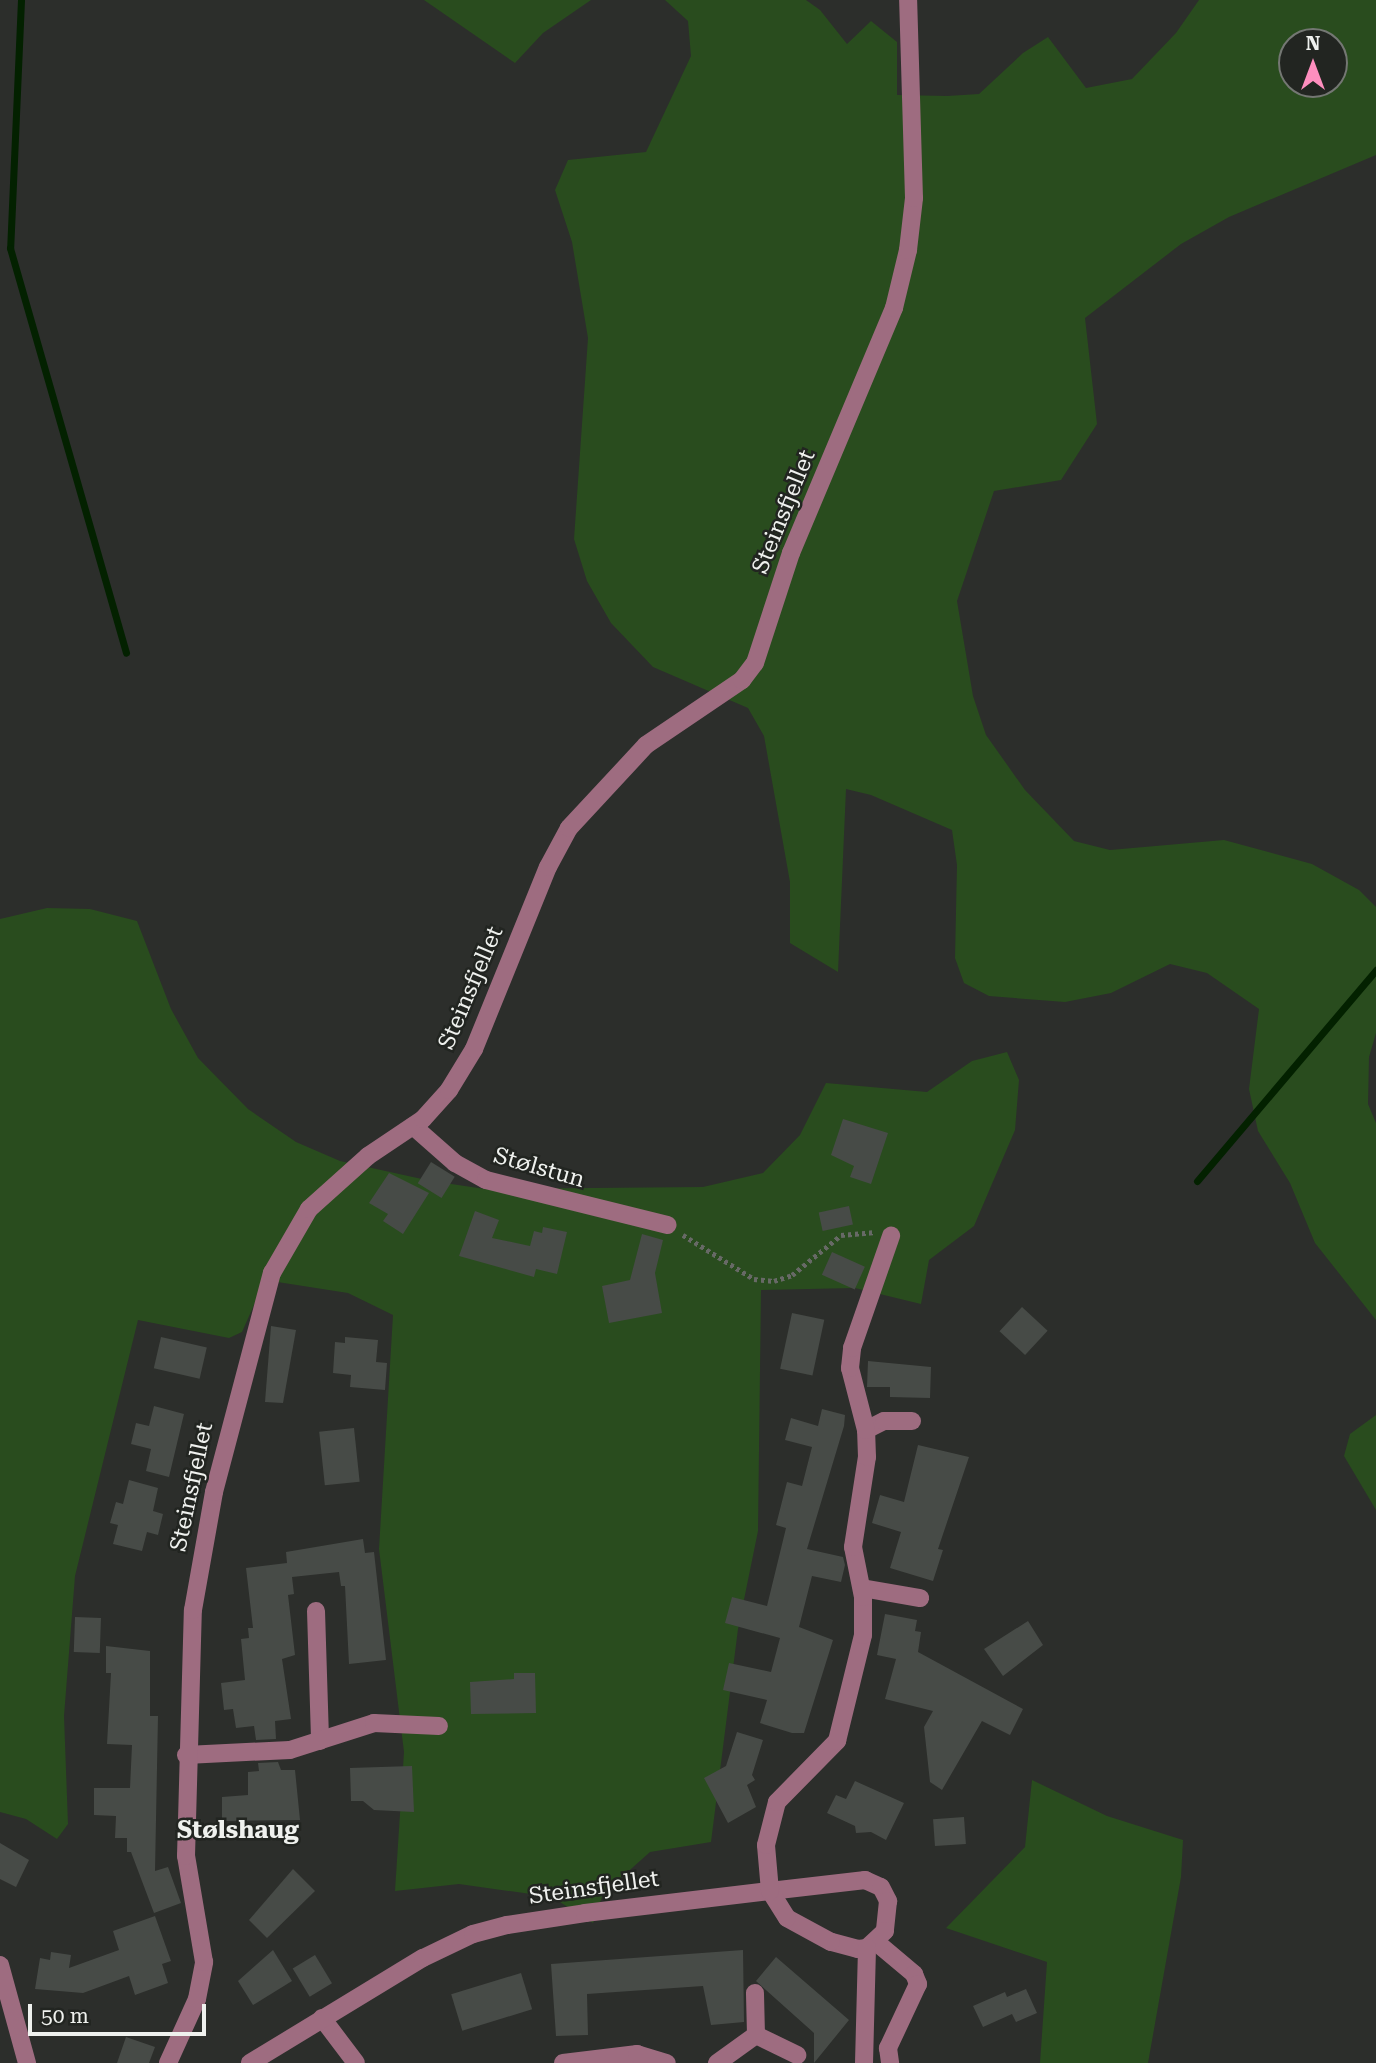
<!DOCTYPE html>
<html>
<head>
<meta charset="utf-8">
<style>
	body { margin:0 }
	#map { position:relative; width:1376px; height:2063px; overflow:hidden; background:#2c2e2b; font-family:"Roboto Serif",serif }
	div>[style] { position:absolute }
	[style*='--x'] { left:calc(var(--x)*1px); top:calc(var(--y)*1px); width:calc(var(--w)*1px); rotate:calc(var(--a)*1deg) }
	.green>* { inset:0; background:#294c1e }
	.stream>* { height:7px; margin:-3.5px; padding:0 3.5px; transform-origin:3.5px; border-radius:3.5px; background:#032100 }
	.building>* { inset:0; background:#474b47; transform-origin:0 0 }
	.path>* { height:4.5px; margin-top:-2.25px; transform-origin:0; background:repeating-linear-gradient(90deg,#676966 0 3.5px,transparent 0 7px) }
	.minor>* { height:18px; margin:-9px; padding:0 9px; transform-origin:9px; border-radius:9px; background:#9e6c80 }
	span { translate:-50% -50%; white-space:nowrap; text-align:center; line-height:1.15; -webkit-text-stroke:5px #222521; paint-order:stroke }
	.street-label { font-size:23px; color:#eff1ee }
	.neighbourhood-label { font-size:24px; color:#eff1ee; font-weight:700 }
	.north { position:absolute; left:1278px; top:28px; width:70px; height:70px; box-sizing:border-box; background:#222521; border:2px solid #747773; border-radius:50%; rotate:0deg; font-size:19px; font-weight:700; line-height:28px; text-align:center; color:#eff1ee }
	.north::after { content:''; display:block; margin:auto; width:24px; height:32px; background:#fe8ebe; clip-path:polygon(50% 0,100% 100%,50% 72%,0 100%) }
	.scale { position:absolute; left:28px; top:2004px; width:178px; height:32px; box-sizing:border-box; border:4px solid #eff1ee; border-top:0; padding-left:9px; font-size:21px; line-height:24px; white-space:nowrap; color:#eff1ee; -webkit-text-stroke:5px #222521; paint-order:stroke }
</style>
</head>
<body>
<div id="map">
	<div class="green">
		<div style="clip-path:polygon(424px 0,591px 0,543px 33px,515px 63px)"></div>
		<div style="clip-path:polygon(evenodd,665px 0,806px 0,820px 10px,847px 44px,871px 21px,897px 42px,897px 95px,947px 96px,979px 94px,1023px 53px,1048px 37px,1086px 88px,1132px 79px,1176px 33px,1199px 0,1376px 0,1376px 155px,1229px 217px,1181px 244px,1085px 318px,1097px 424px,1061px 480px,994px 491px,957px 601px,973px 696px,986px 735px,1025px 790px,1074px 841px,1110px 850px,1224px 840px,1312px 864px,1359px 890px,1376px 907px,1376px 1033px,1369px 1057px,1368px 1104px,1376px 1123px,1376px 1320px,1315px 1243px,1290px 1183px,1258px 1131px,1249px 1089px,1259px 1009px,1207px 973px,1170px 964px,1111px 993px,1065px 1002px,989px 996px,964px 983px,955px 958px,957px 865px,952px 830px,871px 795px,846px 789px,838px 972px,790px 943px,790px 882px,764px 736px,748px 708px,653px 667px,611px 623px,587px 581px,574px 539px,588px 338px,572px 242px,555px 190px,568px 160px,646px 152px,691px 56px,688px 21px,665px 0,1292px 42px,1334px 42px,1334px 84px,1292px 84px,1292px 42px)"></div>
		<div style="clip-path:polygon(47px 908px,90px 909px,137px 921px,171px 1009px,198px 1058px,248px 1109px,296px 1142px,340px 1161px,431px 1181px,485px 1189px,703px 1187px,763px 1173px,800px 1135px,826px 1083px,927px 1092px,972px 1061px,1007px 1052px,1019px 1080px,1015px 1130px,974px 1226px,929px 1260px,921px 1304px,855px 1288px,761px 1290px,758px 1531px,738px 1629px,711px 1842px,650px 1852px,603px 1894px,593px 1923px,552px 1897px,459px 1884px,395px 1891px,404px 1752px,379px 1549px,393px 1315px,348px 1293px,271px 1281px,262px 1287px,242px 1332px,229px 1338px,138px 1320px,75px 1576px,64px 1716px,68px 1824px,57px 1839px,26px 1819px,0 1812px,0 919px)"></div>
		<div style="clip-path:polygon(1376px 1415px,1376px 1510px,1344px 1456px,1350px 1434px)"></div>
		<div style="clip-path:polygon(1032px 1780px,1107px 1816px,1183px 1840px,1181px 1877px,1148px 2063px,1040px 2063px,1047px 1962px,946px 1928px,1025px 1847px)"></div>
	</div>
	<div class="stream">
		<div style="--x:21;--y:0;--w:248;--a:92.5"></div>
		<div style="--x:10;--y:248;--w:421;--a:74"></div>
		<div style="--x:1197;--y:1181;--w:277;--a:-49.7"></div>
	</div>
	<div class="building">
		<div style="clip-path:polygon(843px 1119px,888px 1133px,871px 1184px,850px 1177px,854px 1166px,831px 1155px)"></div>
		<div style="left:431px;top:1162px;width:28px;height:25px;rotate:32deg"></div>
		<div style="clip-path:polygon(389px 1173px,429px 1193px,403px 1234px,383px 1221px,388px 1214px,369px 1203px)"></div>
		<div style="left:849px;top:1206px;width:19px;height:31px;rotate:78deg"></div>
		<div style="clip-path:polygon(475px 1211px,499px 1220px,492px 1238px,530px 1246px,534px 1231px,542px 1233px,543px 1227px,567px 1232px,557px 1274px,536px 1269px,534px 1277px,459px 1256px)"></div>
		<div style="clip-path:polygon(642px 1234px,663px 1240px,655px 1273px,662px 1313px,609px 1323px,602px 1286px,630px 1280px)"></div>
		<div style="left:832px;top:1252px;width:36px;height:25px;rotate:24deg"></div>
		<div style="left:1022px;top:1307px;width:35px;height:33px;rotate:43deg"></div>
		<div style="left:792px;top:1313px;width:33px;height:57px;rotate:12deg"></div>
		<div style="clip-path:polygon(271px 1326px,296px 1330px,283px 1403px,265px 1402px)"></div>
		<div style="left:161px;top:1337px;width:47px;height:32px;rotate:13deg"></div>
		<div style="clip-path:polygon(345px 1337px,378px 1340px,376px 1362px,387px 1363px,385px 1390px,350px 1387px,351px 1375px,333px 1373px,335px 1342px,345px 1343px)"></div>
		<div style="clip-path:polygon(868px 1361px,931px 1367px,930px 1398px,890px 1397px,890px 1387px,867px 1387px)"></div>
		<div style="clip-path:polygon(154px 1406px,184px 1414px,169px 1477px,146px 1471px,151px 1449px,131px 1444px,136px 1423px,149px 1426px)"></div>
		<div style="clip-path:polygon(822px 1409px,845px 1415px,844px 1426px,807px 1549px,843px 1557px,845px 1565px,841px 1582px,812px 1576px,799px 1627px,833px 1640px,804px 1733px,792px 1733px,760px 1723px,767px 1700px,723px 1690px,729px 1663px,771px 1672px,780px 1638px,725px 1623px,732px 1597px,767px 1606px,786px 1528px,776px 1525px,787px 1482px,802px 1486px,812px 1447px,785px 1440px,791px 1418px,818px 1426px)"></div>
		<div style="left:354px;top:1428px;width:54px;height:35px;rotate:84deg"></div>
		<div style="clip-path:polygon(918px 1445px,969px 1457px,938px 1549px,943px 1550px,933px 1581px,890px 1568px,901px 1532px,872px 1523px,880px 1495px,904px 1502px)"></div>
		<div style="clip-path:polygon(129px 1480px,158px 1488px,153px 1511px,163px 1514px,158px 1535px,147px 1532px,142px 1551px,113px 1544px,118px 1525px,110px 1523px,116px 1502px,123px 1504px)"></div>
		<div style="clip-path:polygon(363px 1539px,365px 1553px,374px 1552px,386px 1660px,349px 1664px,345px 1586px,341px 1586px,339px 1572px,292px 1577px,294px 1594px,288px 1595px,295px 1655px,282px 1659px,291px 1719px,275px 1721px,276px 1739px,256px 1740px,254px 1726px,236px 1728px,233px 1709px,224px 1710px,221px 1683px,245px 1680px,241px 1639px,249px 1638px,248px 1628px,253px 1628px,246px 1568px,287px 1563px,286px 1552px)"></div>
		<div style="clip-path:polygon(885px 1614px,917px 1620px,915px 1631px,921px 1632px,918px 1652px,1023px 1709px,1010px 1735px,982px 1721px,942px 1790px,930px 1782px,924px 1727px,933px 1711px,885px 1699px,896px 1659px,877px 1655px)"></div>
		<div style="left:75px;top:1617px;width:26px;height:35px;rotate:2deg"></div>
		<div style="clip-path:polygon(1028px 1621px,1043px 1645px,1003px 1676px,984px 1649px)"></div>
		<div style="clip-path:polygon(106px 1646px,150px 1651px,150px 1716px,158px 1716px,155px 1871px,168px 1867px,181px 1903px,154px 1913px,131px 1852px,127px 1852px,127px 1838px,115px 1838px,116px 1816px,94px 1815px,94px 1788px,130px 1788px,132px 1745px,107px 1744px,111px 1673px,106px 1673px)"></div>
		<div style="clip-path:polygon(514px 1673px,535px 1673px,536px 1713px,471px 1714px,470px 1682px,514px 1679px)"></div>
		<div style="clip-path:polygon(737px 1732px,763px 1740px,752px 1775px,755px 1780px,747px 1785px,756px 1807px,728px 1823px,704px 1778px,726px 1766px)"></div>
		<div style="clip-path:polygon(278px 1762px,281px 1770px,295px 1770px,300px 1820px,222px 1821px,222px 1797px,248px 1795px,248px 1772px,259px 1771px,258px 1763px)"></div>
		<div style="clip-path:polygon(412px 1766px,414px 1812px,374px 1810px,363px 1801px,351px 1801px,350px 1768px)"></div>
		<div style="clip-path:polygon(855px 1781px,904px 1803px,886px 1840px,871px 1832px,856px 1833px,855px 1826px,827px 1813px,836px 1795px,846px 1799px)"></div>
		<div style="left:964px;top:1817px;width:27px;height:31px;rotate:86deg"></div>
		<div style="clip-path:polygon(0 1843px,29px 1860px,16px 1887px,0 1879px)"></div>
		<div style="clip-path:polygon(293px 1869px,315px 1891px,267px 1938px,249px 1920px)"></div>
		<div style="clip-path:polygon(155px 1916px,171px 1961px,162px 1964px,168px 1983px,135px 1995px,129px 1976px,83px 1993px,35px 1989px,40px 1958px,50px 1960px,51px 1952px,71px 1955px,69px 1968px,119px 1950px,113px 1931px)"></div>
		<div style="clip-path:polygon(273px 1950px,292px 1981px,253px 2005px,238px 1981px)"></div>
		<div style="clip-path:polygon(743px 1950px,744px 2022px,711px 2025px,703px 1986px,587px 1994px,588px 2035px,556px 2036px,551px 1964px)"></div>
		<div style="left:315px;top:1955px;width:33px;height:26px;rotate:59deg"></div>
		<div style="clip-path:polygon(776px 1957px,849px 2020px,814px 2063px,814px 2033px,756px 1981px)"></div>
		<div style="left:521px;top:1973px;width:38px;height:73px;rotate:73deg"></div>
		<div style="clip-path:polygon(1026px 1989px,1037px 2013px,1016px 2022px,1012px 2014px,983px 2027px,973px 2006px,1005px 1992px,1007px 1997px)"></div>
		<div style="clip-path:polygon(126px 2037px,155px 2047px,149px 2063px,117px 2063px)"></div>
	</div>
	<div class="path">
		<div style="--x:683;--y:1235;--w:84;--a:31.8"></div>
		<div style="--x:754;--y:1279;--w:20;--a:6"></div>
		<div style="--x:774;--y:1281;--w:19;--a:-18"></div>
		<div style="--x:792;--y:1275;--w:63;--a:-39.2"></div>
		<div style="--x:841;--y:1235;--w:32;--a:-5"></div>
	</div>
	<div class="minor">
		<div style="--x:413;--y:1126;--w:56;--a:41.4"></div>
		<div style="--x:455;--y:1163;--w:35;--a:29"></div>
		<div style="--x:486;--y:1180;--w:187;--a:13.9"></div>
		<div style="--x:866;--y:1430;--w:20;--a:-27"></div>
		<div style="--x:884;--y:1421;--w:28;--a:0"></div>
		<div style="--x:862;--y:1588;--w:59;--a:9.8"></div>
		<div style="--x:316;--y:1611;--w:130;--a:88.2"></div>
		<div style="--x:186;--y:1755;--w:104;--a:-2.8"></div>
		<div style="--x:290;--y:1750;--w:88;--a:-17.8"></div>
		<div style="--x:374;--y:1723;--w:65;--a:2.6"></div>
		<div style="--x:876;--y:1942;--w:50;--a:40.1"></div>
		<div style="--x:914;--y:1974;--w:11;--a:68"></div>
		<div style="--x:918;--y:1984;--w:71;--a:115.1"></div>
		<div style="--x:888;--y:2048;--w:15;--a:82"></div>
		<div style="--x:0;--y:1965;--w:102;--a:74.6"></div>
		<div style="--x:322;--y:2018;--w:56;--a:52.9"></div>
		<div style="--x:756;--y:2035;--w:46;--a:26"></div>
		<div style="--x:168;--y:2063;--w:70;--a:-65.6"></div>
		<div style="--x:197;--y:1999;--w:38;--a:-79"></div>
		<div style="--x:204;--y:1962;--w:108;--a:-99.6"></div>
		<div style="--x:186;--y:1856;--w:246;--a:-88.4"></div>
		<div style="--x:193;--y:1610;--w:120;--a:-79.9"></div>
		<div style="--x:214;--y:1492;--w:227;--a:-75.2"></div>
		<div style="--x:272;--y:1273;--w:74;--a:-60"></div>
		<div style="--x:309;--y:1209;--w:79;--a:-41.9"></div>
		<div style="--x:368;--y:1156;--w:66;--a:-33.9"></div>
		<div style="--x:423;--y:1119;--w:39;--a:-48"></div>
		<div style="--x:449;--y:1090;--w:48;--a:-58.6"></div>
		<div style="--x:474;--y:1049;--w:196;--a:-67.9"></div>
		<div style="--x:548;--y:867;--w:44;--a:-61.7"></div>
		<div style="--x:569;--y:828;--w:113;--a:-47.1"></div>
		<div style="--x:646;--y:745;--w:116;--a:-34.1"></div>
		<div style="--x:742;--y:680;--w:21;--a:-53"></div>
		<div style="--x:755;--y:663;--w:116;--a:-71.9"></div>
		<div style="--x:791;--y:553;--w:266;--a:-67.2"></div>
		<div style="--x:894;--y:308;--w:60;--a:-76.4"></div>
		<div style="--x:908;--y:250;--w:52;--a:-83.4"></div>
		<div style="--x:914;--y:198;--w:198;--a:-91.7"></div>
		<div style="--x:250;--y:2063;--w:202;--a:-31.3"></div>
		<div style="--x:423;--y:1958;--w:55;--a:-25.6"></div>
		<div style="--x:473;--y:1934;--w:35;--a:-15"></div>
		<div style="--x:507;--y:1925;--w:79;--a:-8.7"></div>
		<div style="--x:585;--y:1913;--w:186;--a:-6.8"></div>
		<div style="--x:770;--y:1891;--w:96;--a:-6.6"></div>
		<div style="--x:865;--y:1880;--w:17;--a:24"></div>
		<div style="--x:881;--y:1887;--w:16;--a:63"></div>
		<div style="--x:888;--y:1901;--w:30;--a:96"></div>
		<div style="--x:885;--y:1931;--w:25;--a:137"></div>
		<div style="--x:867;--y:1948;--w:9;--a:174"></div>
		<div style="--x:858;--y:1949;--w:28;--a:-165"></div>
		<div style="--x:831;--y:1942;--w:50;--a:-151.4"></div>
		<div style="--x:787;--y:1918;--w:32;--a:-122"></div>
		<div style="--x:770;--y:1891;--w:46;--a:-95"></div>
		<div style="--x:766;--y:1845;--w:44;--a:-75.7"></div>
		<div style="--x:777;--y:1802;--w:86;--a:-45.5"></div>
		<div style="--x:837;--y:1741;--w:109;--a:-76.2"></div>
		<div style="--x:863;--y:1635;--w:38;--a:-90"></div>
		<div style="--x:863;--y:1597;--w:51;--a:-101.3"></div>
		<div style="--x:853;--y:1547;--w:91;--a:-81.2"></div>
		<div style="--x:867;--y:1457;--w:27;--a:-92"></div>
		<div style="--x:866;--y:1430;--w:64;--a:-104.5"></div>
		<div style="--x:850;--y:1368;--w:20;--a:-84"></div>
		<div style="--x:852;--y:1348;--w:119;--a:-70.8"></div>
		<div style="--x:563;--y:2063;--w:75;--a:-6.9"></div>
		<div style="--x:637;--y:2054;--w:31;--a:17"></div>
		<div style="--x:717;--y:2063;--w:48;--a:-35.7"></div>
		<div style="--x:756;--y:2035;--w:42;--a:-91.4"></div>
		<div style="--x:864;--y:2063;--w:115;--a:-88.5"></div>
	</div>
	<div class="street-label">
		<span style="left:784px;top:512px;rotate:-68deg">Steinsfjellet</span>
		<span style="left:471px;top:988px;rotate:-67deg">Steinsfjellet</span>
		<span style="left:539px;top:1168px;rotate:16deg">Stølstun</span>
		<span style="left:192px;top:1487px;rotate:-78deg">Steinsfjellet</span>
		<span style="left:594px;top:1888px;rotate:-8deg">Steinsfjellet</span>
	</div>
	<div class="neighbourhood-label">
		<span style="left:238px;top:1831px">Stølshaug</span>
	</div>
	<div class="north">N</div>
	<div class="scale">50 m</div>
</div>
</body>
</html>
